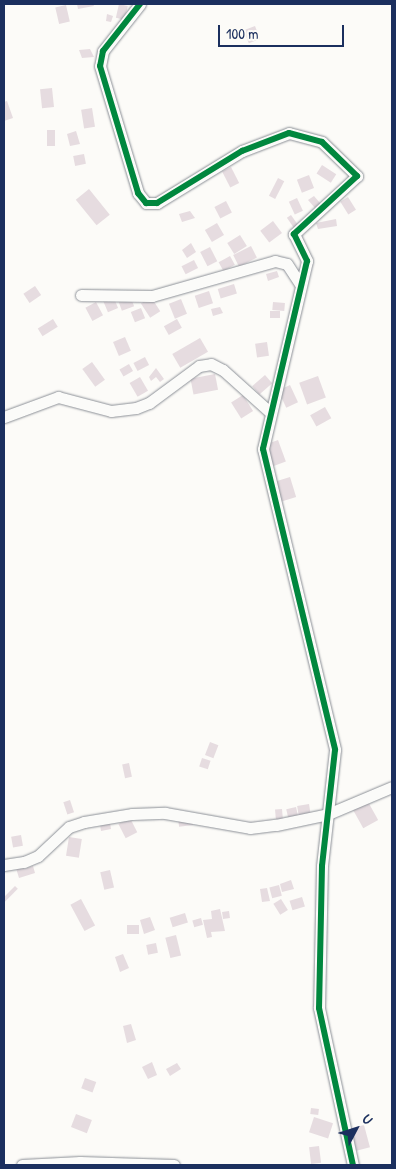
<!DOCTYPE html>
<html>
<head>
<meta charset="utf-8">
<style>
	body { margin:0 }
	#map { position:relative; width:396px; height:1169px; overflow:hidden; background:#fcfbf8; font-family:"Patrick Hand",sans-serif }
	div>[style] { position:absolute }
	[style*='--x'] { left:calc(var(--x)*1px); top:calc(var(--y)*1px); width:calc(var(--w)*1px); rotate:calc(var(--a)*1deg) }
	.building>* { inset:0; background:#e6dce0; transform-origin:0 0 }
	.roads { filter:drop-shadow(0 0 1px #8c9097) drop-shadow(0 0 1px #8c9097) }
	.minor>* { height:11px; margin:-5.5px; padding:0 5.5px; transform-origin:5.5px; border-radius:5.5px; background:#fbfbf9 }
	.cycleway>* { height:6px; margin:-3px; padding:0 3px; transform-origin:3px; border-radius:3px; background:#00873e }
	span { translate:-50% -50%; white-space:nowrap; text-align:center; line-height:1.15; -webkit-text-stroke:4px #fdfcf7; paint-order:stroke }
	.frame { position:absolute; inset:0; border:5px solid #1b2f5e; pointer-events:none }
	.north { position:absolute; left:331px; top:1104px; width:50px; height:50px; -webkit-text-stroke:4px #fdfcf7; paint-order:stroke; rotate:50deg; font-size:14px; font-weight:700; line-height:20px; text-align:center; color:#1b2f5e }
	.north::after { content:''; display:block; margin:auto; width:18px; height:22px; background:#1b2f5e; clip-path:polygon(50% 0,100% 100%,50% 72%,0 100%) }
	.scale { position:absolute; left:218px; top:25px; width:126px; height:22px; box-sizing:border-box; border:2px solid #1b2f5e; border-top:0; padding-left:6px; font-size:15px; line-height:18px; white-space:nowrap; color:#1b2f5e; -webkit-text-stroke:4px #fdfcf7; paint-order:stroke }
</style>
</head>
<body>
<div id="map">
	<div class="building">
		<div style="clip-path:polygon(77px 4px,93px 4px,94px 6px,78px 9px)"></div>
		<div style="left:119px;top:4px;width:9px;height:14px;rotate:13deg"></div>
		<div style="left:66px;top:5px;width:17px;height:11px;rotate:77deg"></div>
		<div style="clip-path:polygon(107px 14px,113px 16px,111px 22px,106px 21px)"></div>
		<div style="left:255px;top:26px;width:14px;height:12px;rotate:69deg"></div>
		<div style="clip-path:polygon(90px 49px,94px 57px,82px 58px,79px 50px)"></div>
		<div style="left:52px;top:88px;width:19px;height:12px;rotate:84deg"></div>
		<div style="clip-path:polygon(7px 101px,13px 118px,4px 121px,4px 102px)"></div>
		<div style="left:92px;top:108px;width:19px;height:11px;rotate:81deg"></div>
		<div style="left:47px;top:130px;width:8px;height:16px"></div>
		<div style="clip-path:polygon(76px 131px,80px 144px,70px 146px,67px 134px)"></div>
		<div style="left:84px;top:154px;width:10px;height:11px;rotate:79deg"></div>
		<div style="left:322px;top:165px;width:17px;height:10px;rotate:33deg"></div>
		<div style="left:231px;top:167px;width:18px;height:10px;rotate:63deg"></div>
		<div style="left:309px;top:175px;width:14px;height:13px;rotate:69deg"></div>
		<div style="left:278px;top:178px;width:7px;height:20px;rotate:27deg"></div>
		<div style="left:89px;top:189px;width:33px;height:17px;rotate:51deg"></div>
		<div style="clip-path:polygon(314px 196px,320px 203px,315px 208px,308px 200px)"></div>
		<div style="left:348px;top:197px;width:15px;height:9px;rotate:58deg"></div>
		<div style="left:297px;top:198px;width:14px;height:9px;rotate:65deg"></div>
		<div style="left:226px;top:201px;width:13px;height:13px;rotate:63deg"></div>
		<div style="clip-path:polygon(190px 211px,195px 218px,182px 222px,179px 214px)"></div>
		<div style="left:291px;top:215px;width:12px;height:5px;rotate:55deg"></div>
		<div style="clip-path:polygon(336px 219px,337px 226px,318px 229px,316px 223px)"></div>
		<div style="left:273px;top:221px;width:15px;height:16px;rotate:53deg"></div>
		<div style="left:217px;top:223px;width:14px;height:14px;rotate:60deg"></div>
		<div style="left:240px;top:235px;width:13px;height:15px;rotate:58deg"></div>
		<div style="clip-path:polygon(191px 243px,196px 252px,187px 258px,182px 250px)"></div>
		<div style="left:251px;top:246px;width:13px;height:20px;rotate:63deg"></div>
		<div style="left:210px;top:247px;width:16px;height:11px;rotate:63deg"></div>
		<div style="left:230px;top:256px;width:10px;height:13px;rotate:61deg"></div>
		<div style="left:194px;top:260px;width:9px;height:14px;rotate:63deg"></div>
		<div style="clip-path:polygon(277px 271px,279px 277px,268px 281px,266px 274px)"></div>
		<div style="left:234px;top:284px;width:10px;height:17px;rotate:73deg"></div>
		<div style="left:35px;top:286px;width:11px;height:14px;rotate:56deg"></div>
		<div style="left:209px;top:291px;width:13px;height:15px;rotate:72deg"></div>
		<div style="left:130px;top:295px;width:12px;height:13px;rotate:70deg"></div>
		<div style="left:113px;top:296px;width:13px;height:11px;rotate:67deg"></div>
		<div style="left:151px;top:297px;width:17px;height:12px;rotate:57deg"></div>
		<div style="left:181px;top:299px;width:16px;height:13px;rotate:68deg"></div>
		<div style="left:96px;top:302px;width:15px;height:12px;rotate:62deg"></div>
		<div style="left:273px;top:302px;width:12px;height:8px;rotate:5deg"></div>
		<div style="clip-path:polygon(220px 307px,223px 313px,213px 316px,211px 309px)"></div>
		<div style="left:141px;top:308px;width:11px;height:11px;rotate:68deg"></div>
		<div style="left:270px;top:311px;width:10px;height:7px"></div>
		<div style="left:53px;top:319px;width:9px;height:18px;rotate:58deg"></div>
		<div style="left:177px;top:319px;width:10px;height:15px;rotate:61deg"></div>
		<div style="left:125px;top:337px;width:15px;height:13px;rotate:67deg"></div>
		<div style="left:200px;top:338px;width:16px;height:32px;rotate:60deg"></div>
		<div style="left:267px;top:342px;width:14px;height:12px;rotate:82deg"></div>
		<div style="left:145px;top:357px;width:9px;height:13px;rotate:63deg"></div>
		<div style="left:92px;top:362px;width:22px;height:12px;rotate:54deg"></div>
		<div style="left:129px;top:364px;width:8px;height:11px;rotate:60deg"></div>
		<div style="clip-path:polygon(156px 368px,164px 379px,160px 382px,156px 377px,151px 381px,149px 377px)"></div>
		<div style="left:215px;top:374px;width:16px;height:25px;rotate:79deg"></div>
		<div style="left:265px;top:375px;width:11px;height:17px;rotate:49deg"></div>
		<div style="left:318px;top:376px;width:23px;height:20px;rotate:70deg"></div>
		<div style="left:140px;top:377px;width:16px;height:12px;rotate:60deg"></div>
		<div style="left:290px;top:385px;width:19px;height:13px;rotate:65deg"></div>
		<div style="left:243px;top:395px;width:19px;height:14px;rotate:58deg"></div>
		<div style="left:325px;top:407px;width:13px;height:17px;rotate:61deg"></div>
		<div style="left:278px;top:440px;width:23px;height:13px;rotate:70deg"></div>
		<div style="left:290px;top:477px;width:21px;height:16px;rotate:73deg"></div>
		<div style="left:210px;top:742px;width:9px;height:14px;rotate:21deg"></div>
		<div style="left:202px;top:758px;width:9px;height:9px;rotate:18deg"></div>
		<div style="left:129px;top:763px;width:14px;height:7px;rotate:78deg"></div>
		<div style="left:70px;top:800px;width:13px;height:7px;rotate:72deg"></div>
		<div style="left:367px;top:800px;width:23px;height:17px;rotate:61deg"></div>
		<div style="left:309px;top:804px;width:13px;height:12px;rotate:81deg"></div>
		<div style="left:296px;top:807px;width:13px;height:10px;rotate:77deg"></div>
		<div style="left:282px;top:809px;width:12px;height:7px;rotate:85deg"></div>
		<div style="left:192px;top:817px;width:8px;height:14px;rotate:83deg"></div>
		<div style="left:130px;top:818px;width:16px;height:13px;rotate:63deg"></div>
		<div style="clip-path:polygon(110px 823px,111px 829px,101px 831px,100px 824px)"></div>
		<div style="left:21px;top:835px;width:11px;height:10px;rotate:80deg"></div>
		<div style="left:69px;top:837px;width:13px;height:19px;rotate:9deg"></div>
		<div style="clip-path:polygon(22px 863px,24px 869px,33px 866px,35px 873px,19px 878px,15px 865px)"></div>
		<div style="left:110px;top:870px;width:18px;height:10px;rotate:77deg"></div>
		<div style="clip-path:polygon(291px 880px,294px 889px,282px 892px,280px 884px)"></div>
		<div style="left:279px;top:885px;width:11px;height:10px;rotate:75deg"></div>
		<div style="left:15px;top:886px;width:4px;height:19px;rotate:45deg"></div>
		<div style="clip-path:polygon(267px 888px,270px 901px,262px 902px,260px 889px)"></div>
		<div style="left:302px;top:897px;width:10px;height:13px;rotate:73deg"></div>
		<div style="left:81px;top:899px;width:30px;height:12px;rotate:62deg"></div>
		<div style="left:281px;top:899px;width:13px;height:9px;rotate:58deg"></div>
		<div style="clip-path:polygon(220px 909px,225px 931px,211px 932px,212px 937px,207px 938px,203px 920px,212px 919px,211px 911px)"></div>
		<div style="left:229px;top:911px;width:7px;height:7px;rotate:82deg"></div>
		<div style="left:185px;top:913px;width:10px;height:16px;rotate:73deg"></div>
		<div style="clip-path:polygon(150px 917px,155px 930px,144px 934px,140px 920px)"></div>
		<div style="left:201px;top:918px;width:7px;height:9px;rotate:74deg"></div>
		<div style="left:139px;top:925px;width:9px;height:12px;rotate:90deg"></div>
		<div style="left:176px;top:935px;width:21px;height:11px;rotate:76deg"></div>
		<div style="left:156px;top:943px;width:10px;height:10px;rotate:79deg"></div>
		<div style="clip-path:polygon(123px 954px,129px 968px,120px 972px,115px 957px)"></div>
		<div style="clip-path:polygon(131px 1024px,136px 1040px,127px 1043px,123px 1026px)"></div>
		<div style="clip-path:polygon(152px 1062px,157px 1075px,148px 1079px,142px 1067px)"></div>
		<div style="clip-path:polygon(177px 1063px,181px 1069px,170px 1076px,166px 1069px)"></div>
		<div style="left:85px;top:1078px;width:12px;height:11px;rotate:20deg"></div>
		<div style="left:311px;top:1108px;width:8px;height:6px;rotate:7deg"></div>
		<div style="left:76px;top:1114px;width:17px;height:14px;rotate:21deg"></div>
		<div style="left:314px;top:1117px;width:20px;height:16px;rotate:18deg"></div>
		<div style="left:364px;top:1125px;width:23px;height:14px;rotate:75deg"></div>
		<div style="left:319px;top:1146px;width:17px;height:10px;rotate:83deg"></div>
	</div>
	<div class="roads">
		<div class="minor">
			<div style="--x:140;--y:4;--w:60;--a:128.2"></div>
			<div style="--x:103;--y:51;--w:15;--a:101"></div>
			<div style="--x:100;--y:66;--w:133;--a:73.3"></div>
			<div style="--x:138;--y:193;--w:13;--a:51"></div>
			<div style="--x:146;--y:203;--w:11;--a:0"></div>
			<div style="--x:157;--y:203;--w:100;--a:-31.5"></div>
			<div style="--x:242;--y:151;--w:50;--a:-21"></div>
			<div style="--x:289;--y:133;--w:34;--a:15"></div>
			<div style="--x:322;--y:142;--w:49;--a:44.2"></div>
			<div style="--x:357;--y:176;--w:86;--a:137.4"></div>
			<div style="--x:294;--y:234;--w:30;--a:64"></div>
			<div style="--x:307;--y:261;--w:193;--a:103.2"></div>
			<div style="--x:263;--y:449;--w:309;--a:76.5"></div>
			<div style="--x:335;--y:750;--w:117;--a:96.4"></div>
			<div style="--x:322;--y:866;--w:142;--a:91.2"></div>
			<div style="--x:319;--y:1008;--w:161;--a:77.8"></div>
			<div style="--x:81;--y:295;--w:71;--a:0.8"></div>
			<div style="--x:152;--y:296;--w:128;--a:-15.9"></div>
			<div style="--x:275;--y:261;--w:12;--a:14"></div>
			<div style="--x:287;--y:264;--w:24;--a:57"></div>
			<div style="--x:4;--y:417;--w:58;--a:-20.3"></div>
			<div style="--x:58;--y:397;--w:55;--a:14.8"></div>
			<div style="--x:111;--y:411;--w:25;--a:-7"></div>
			<div style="--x:136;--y:408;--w:14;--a:-21"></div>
			<div style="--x:149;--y:403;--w:62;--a:-36.5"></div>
			<div style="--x:199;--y:366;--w:12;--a:-9"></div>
			<div style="--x:211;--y:364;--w:13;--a:27"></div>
			<div style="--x:223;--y:370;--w:64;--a:41.9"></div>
			<div style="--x:4;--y:865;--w:20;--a:-9"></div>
			<div style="--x:24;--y:862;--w:15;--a:-23"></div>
			<div style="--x:38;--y:856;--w:42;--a:-43.1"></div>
			<div style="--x:69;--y:827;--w:16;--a:-18"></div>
			<div style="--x:84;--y:822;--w:49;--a:-9.5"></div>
			<div style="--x:132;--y:814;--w:33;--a:-2"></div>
			<div style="--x:165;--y:813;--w:86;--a:10"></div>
			<div style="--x:250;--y:828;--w:26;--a:-7"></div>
			<div style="--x:276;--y:825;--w:53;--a:-11.9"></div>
			<div style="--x:328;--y:814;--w:69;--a:-22.9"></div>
			<div style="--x:22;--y:1165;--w:58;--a:-3"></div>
			<div style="--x:80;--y:1162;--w:94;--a:1.8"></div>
		</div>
	</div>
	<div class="cycleway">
		<div style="--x:140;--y:4;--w:60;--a:128.2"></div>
		<div style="--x:103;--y:51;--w:15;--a:101"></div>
		<div style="--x:100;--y:66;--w:133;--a:73.3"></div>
		<div style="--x:138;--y:193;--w:13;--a:51"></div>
		<div style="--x:146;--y:203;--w:11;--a:0"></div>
		<div style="--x:157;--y:203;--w:100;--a:-31.5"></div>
		<div style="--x:242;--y:151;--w:50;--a:-21"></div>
		<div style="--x:289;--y:133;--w:34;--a:15"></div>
		<div style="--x:322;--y:142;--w:49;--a:44.2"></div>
		<div style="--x:357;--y:176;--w:86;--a:137.4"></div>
		<div style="--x:294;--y:234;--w:30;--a:64"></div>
		<div style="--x:307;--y:261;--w:193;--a:103.2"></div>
		<div style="--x:263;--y:449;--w:309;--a:76.5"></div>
		<div style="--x:335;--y:750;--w:117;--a:96.4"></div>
		<div style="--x:322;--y:866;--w:142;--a:91.2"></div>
		<div style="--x:319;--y:1008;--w:161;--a:77.8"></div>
	</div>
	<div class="frame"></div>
	<div class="north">U</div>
	<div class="scale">100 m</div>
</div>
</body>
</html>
